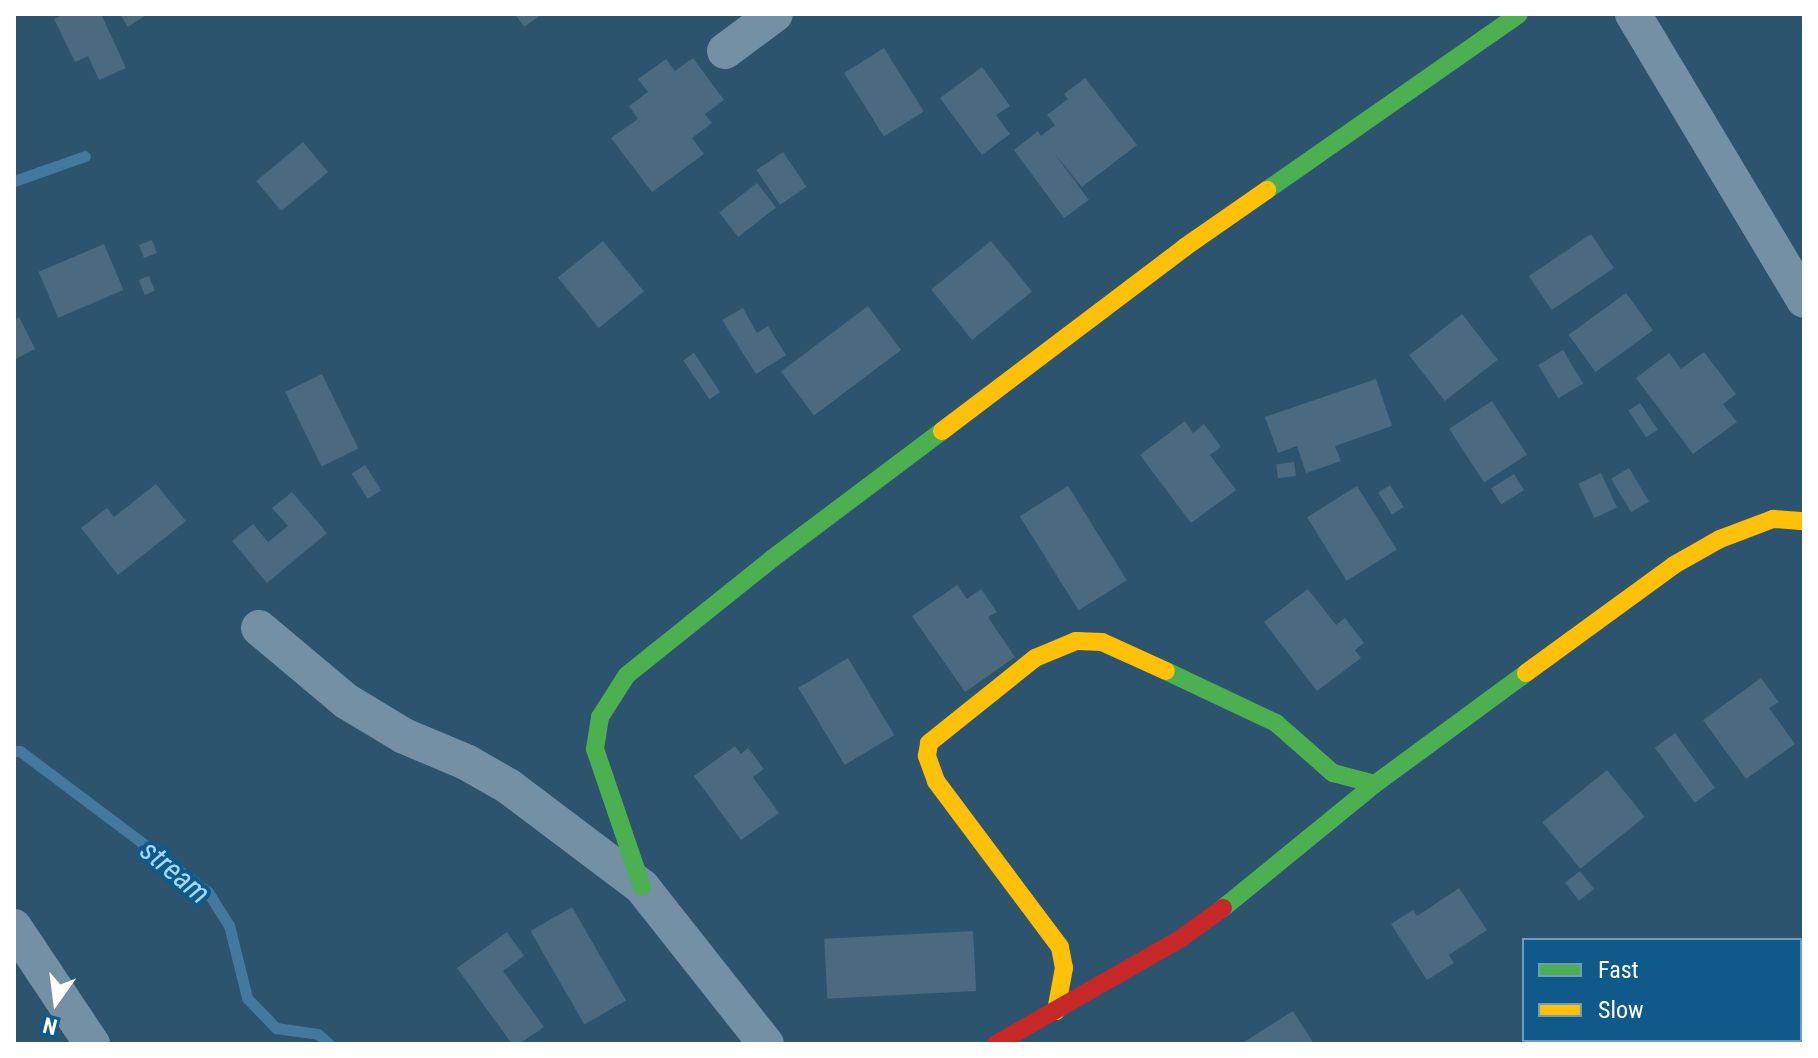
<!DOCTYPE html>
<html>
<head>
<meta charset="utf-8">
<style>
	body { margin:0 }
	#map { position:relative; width:1818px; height:1058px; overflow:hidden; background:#2c546f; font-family:"Roboto Condensed",sans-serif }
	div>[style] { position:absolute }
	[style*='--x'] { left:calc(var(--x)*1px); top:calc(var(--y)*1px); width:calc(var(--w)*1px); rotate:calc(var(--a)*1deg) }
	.stream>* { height:11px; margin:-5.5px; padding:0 5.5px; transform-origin:5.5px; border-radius:5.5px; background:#43799c }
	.building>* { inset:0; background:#496a7f; transform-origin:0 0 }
	.street>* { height:36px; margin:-18px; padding:0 18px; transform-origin:18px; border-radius:18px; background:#7390a4 }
	.fast>* { height:18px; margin:-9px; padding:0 9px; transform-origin:9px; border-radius:9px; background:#4caf50 }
	.slow>* { height:18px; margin:-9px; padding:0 9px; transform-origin:9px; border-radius:9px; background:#ffc107 }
	.jam>* { height:18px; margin:-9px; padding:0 9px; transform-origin:9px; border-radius:9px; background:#c62828 }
	span { translate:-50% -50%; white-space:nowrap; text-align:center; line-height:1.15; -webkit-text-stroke:8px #105a8b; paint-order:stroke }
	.water-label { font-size:30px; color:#a1d9fa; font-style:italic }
	.frame { position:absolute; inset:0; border:16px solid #fff; pointer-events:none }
	.legend { position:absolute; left:1522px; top:938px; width:280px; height:104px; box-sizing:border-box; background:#105a8b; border:2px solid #709cb9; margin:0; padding:10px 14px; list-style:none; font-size:24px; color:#fff }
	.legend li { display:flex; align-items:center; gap:16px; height:40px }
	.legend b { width:40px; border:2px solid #709cb9 }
	.north { position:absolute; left:16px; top:962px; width:80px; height:80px; -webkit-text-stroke:6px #105a8b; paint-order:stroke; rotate:194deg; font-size:22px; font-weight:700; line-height:32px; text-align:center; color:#fff }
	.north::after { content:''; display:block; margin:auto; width:28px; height:36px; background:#fff; clip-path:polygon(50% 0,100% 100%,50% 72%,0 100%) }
</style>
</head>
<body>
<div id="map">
	<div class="stream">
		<div style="--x:14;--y:181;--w:75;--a:-19.4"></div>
		<div style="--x:14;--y:751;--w:6;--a:0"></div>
		<div style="--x:20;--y:751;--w:235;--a:36.9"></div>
		<div style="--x:208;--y:892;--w:39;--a:58"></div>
		<div style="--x:229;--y:925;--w:75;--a:76.1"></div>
		<div style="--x:247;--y:998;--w:42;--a:46"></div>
		<div style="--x:276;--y:1028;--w:42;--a:8.1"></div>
		<div style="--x:318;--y:1034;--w:15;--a:42"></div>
	</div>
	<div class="building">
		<div style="clip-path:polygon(64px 14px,101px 14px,126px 68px,99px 80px,88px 56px,75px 62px,54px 19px)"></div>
		<div style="clip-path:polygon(120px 14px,148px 14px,128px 27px)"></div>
		<div style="clip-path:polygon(515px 14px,542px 14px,524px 27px)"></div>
		<div style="left:884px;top:48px;width:75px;height:47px;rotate:58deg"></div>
		<div style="clip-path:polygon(693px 58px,724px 100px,705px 114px,712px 123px,692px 138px,704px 154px,652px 192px,611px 138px,638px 119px,629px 106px,648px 92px,638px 79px,666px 59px,675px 71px)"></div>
		<div style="clip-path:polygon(982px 67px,1010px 106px,996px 115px,1010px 134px,982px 155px,940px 98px)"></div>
		<div style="clip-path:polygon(1085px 78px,1137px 145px,1082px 187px,1054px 153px,1089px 200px,1064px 218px,1014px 150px,1038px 131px,1041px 136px,1055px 125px,1047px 115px,1068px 99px,1064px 94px)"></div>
		<div style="left:303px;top:142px;width:39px;height:61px;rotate:50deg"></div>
		<div style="left:783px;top:152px;width:42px;height:32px;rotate:56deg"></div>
		<div style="left:757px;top:183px;width:31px;height:48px;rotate:52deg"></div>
		<div style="left:1591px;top:234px;width:41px;height:75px;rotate:56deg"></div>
		<div style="left:152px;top:240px;width:14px;height:14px;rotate:69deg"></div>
		<div style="left:603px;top:241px;width:65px;height:58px;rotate:51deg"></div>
		<div style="left:991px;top:241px;width:65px;height:77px;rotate:51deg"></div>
		<div style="left:104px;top:244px;width:50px;height:71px;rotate:67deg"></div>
		<div style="left:149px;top:276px;width:16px;height:11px;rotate:68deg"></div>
		<div style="left:1626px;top:293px;width:46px;height:71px;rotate:54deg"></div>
		<div style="left:868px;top:306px;width:55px;height:109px;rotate:53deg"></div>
		<div style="clip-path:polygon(743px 308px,757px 333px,768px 326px,786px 355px,756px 374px,722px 320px)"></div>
		<div style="left:1462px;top:314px;width:58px;height:67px;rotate:52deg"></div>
		<div style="clip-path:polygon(19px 317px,35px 349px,14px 360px,14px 320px)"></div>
		<div style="left:1563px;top:350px;width:39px;height:29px;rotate:59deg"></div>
		<div style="clip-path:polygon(1704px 352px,1736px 394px,1723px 404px,1737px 422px,1693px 454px,1636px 378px,1669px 353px,1681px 369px)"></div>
		<div style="left:694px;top:353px;width:47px;height:13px;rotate:56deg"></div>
		<div style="left:322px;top:374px;width:83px;height:41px;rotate:64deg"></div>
		<div style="clip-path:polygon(1376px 379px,1392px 426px,1335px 446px,1341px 461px,1306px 473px,1297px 446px,1278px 453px,1265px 417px)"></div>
		<div style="left:1492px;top:401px;width:64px;height:51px;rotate:57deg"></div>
		<div style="left:1640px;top:403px;width:32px;height:14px;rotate:56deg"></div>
		<div style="clip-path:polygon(1185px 421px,1193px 433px,1204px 424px,1221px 447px,1210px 455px,1236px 490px,1191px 523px,1140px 455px)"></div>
		<div style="left:1294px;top:462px;width:14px;height:18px;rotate:82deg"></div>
		<div style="left:365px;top:465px;width:30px;height:16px;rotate:57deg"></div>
		<div style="left:1629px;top:468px;width:39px;height:21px;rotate:59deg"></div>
		<div style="left:1601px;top:473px;width:38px;height:25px;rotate:65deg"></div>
		<div style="left:1514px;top:474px;width:19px;height:27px;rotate:58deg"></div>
		<div style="clip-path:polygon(156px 484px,186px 521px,118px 575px,81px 528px,107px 508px,114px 517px)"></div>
		<div style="left:1390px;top:485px;width:26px;height:14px;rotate:58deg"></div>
		<div style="left:1068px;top:486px;width:111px;height:57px;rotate:58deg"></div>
		<div style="left:1357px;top:486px;width:75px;height:59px;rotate:58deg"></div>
		<div style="clip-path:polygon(292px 492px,327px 533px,267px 583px,232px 541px,253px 524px,268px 542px,288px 526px,272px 508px)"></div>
		<div style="clip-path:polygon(957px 585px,967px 599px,981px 589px,997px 612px,988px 617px,1015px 657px,965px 692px,912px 616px)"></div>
		<div style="clip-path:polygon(1308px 589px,1336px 625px,1345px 618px,1364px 643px,1355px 650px,1361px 658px,1317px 691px,1264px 622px)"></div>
		<div style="left:848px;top:658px;width:90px;height:58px;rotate:59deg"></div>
		<div style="clip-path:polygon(1761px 678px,1779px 702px,1769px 708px,1795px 744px,1746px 779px,1703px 720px)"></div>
		<div style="left:1675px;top:733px;width:68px;height:25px;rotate:54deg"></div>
		<div style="clip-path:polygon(735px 746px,741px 754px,748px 748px,764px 769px,753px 777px,779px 813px,741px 840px,694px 776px)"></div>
		<div style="left:1607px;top:770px;width:60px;height:83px;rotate:51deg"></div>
		<div style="left:1580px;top:871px;width:23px;height:19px;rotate:52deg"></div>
		<div style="clip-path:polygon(1459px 888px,1487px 930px,1449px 955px,1454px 963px,1427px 980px,1391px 924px,1413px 910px,1417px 916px)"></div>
		<div style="left:572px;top:907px;width:108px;height:48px;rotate:60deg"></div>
		<div style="left:973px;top:931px;width:60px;height:149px;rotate:87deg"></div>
		<div style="clip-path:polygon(507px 932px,524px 956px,503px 971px,544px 1027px,519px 1044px,512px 1044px,457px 968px)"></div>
		<div style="clip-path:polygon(1293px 1011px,1314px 1044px,1241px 1044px)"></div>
	</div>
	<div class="street">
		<div style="--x:1633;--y:14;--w:333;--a:59.1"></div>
		<div style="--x:725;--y:51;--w:62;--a:-36.5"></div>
		<div style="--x:259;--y:628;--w:114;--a:40"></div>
		<div style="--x:346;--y:701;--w:68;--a:31.1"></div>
		<div style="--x:404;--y:736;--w:67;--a:22.8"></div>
		<div style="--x:466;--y:762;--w:48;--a:29.7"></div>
		<div style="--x:508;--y:786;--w:168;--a:37"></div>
		<div style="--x:642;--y:887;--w:200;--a:51.7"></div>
		<div style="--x:14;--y:927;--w:141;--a:56.3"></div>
		<div style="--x:1800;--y:968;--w:4;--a:-27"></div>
		<div style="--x:1689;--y:1044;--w:7;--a:-34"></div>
	</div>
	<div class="fast">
		<div style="--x:1267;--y:190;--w:307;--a:-34.9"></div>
		<div style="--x:1166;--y:671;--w:122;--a:25.3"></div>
		<div style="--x:1276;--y:723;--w:76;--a:41.3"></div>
		<div style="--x:1333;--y:773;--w:43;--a:14.7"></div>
		<div style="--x:642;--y:887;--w:146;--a:-108.8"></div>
		<div style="--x:595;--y:749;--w:32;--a:-81"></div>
		<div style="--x:600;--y:717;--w:50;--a:-57.3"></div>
		<div style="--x:627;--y:675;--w:187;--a:-38.7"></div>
		<div style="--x:773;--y:558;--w:211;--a:-36.9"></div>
		<div style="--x:1223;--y:908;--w:196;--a:-39.2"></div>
		<div style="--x:1375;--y:784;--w:187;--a:-36.3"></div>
	</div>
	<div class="slow">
		<div style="--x:942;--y:431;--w:305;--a:-37.1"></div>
		<div style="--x:1185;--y:247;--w:100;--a:-34.8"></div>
		<div style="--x:1526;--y:673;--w:183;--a:-36.1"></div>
		<div style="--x:1674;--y:565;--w:53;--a:-29.5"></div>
		<div style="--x:1720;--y:539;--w:57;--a:-20.7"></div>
		<div style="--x:1773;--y:519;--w:31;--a:4"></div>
		<div style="--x:1056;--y:1011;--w:44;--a:-79.5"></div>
		<div style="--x:1064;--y:968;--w:21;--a:-101"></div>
		<div style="--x:1060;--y:947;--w:207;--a:-126.8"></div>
		<div style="--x:936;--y:781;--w:27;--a:-110"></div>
		<div style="--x:927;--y:756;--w:13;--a:-81"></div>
		<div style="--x:929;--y:743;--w:136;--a:-38.7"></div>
		<div style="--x:1035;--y:658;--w:44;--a:-22.5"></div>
		<div style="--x:1076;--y:641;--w:26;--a:2"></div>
		<div style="--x:1102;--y:642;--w:70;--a:24.4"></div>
	</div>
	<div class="jam">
		<div style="--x:996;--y:1044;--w:212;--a:-29.7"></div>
		<div style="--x:1180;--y:939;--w:53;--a:-35.8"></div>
	</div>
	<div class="water-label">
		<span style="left:175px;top:872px;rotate:40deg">stream</span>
	</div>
	<div class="frame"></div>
	<ul class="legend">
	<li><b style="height:10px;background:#4caf50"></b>Fast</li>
	<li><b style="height:10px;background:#ffc107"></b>Slow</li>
	</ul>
	<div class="north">N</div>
</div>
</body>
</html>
